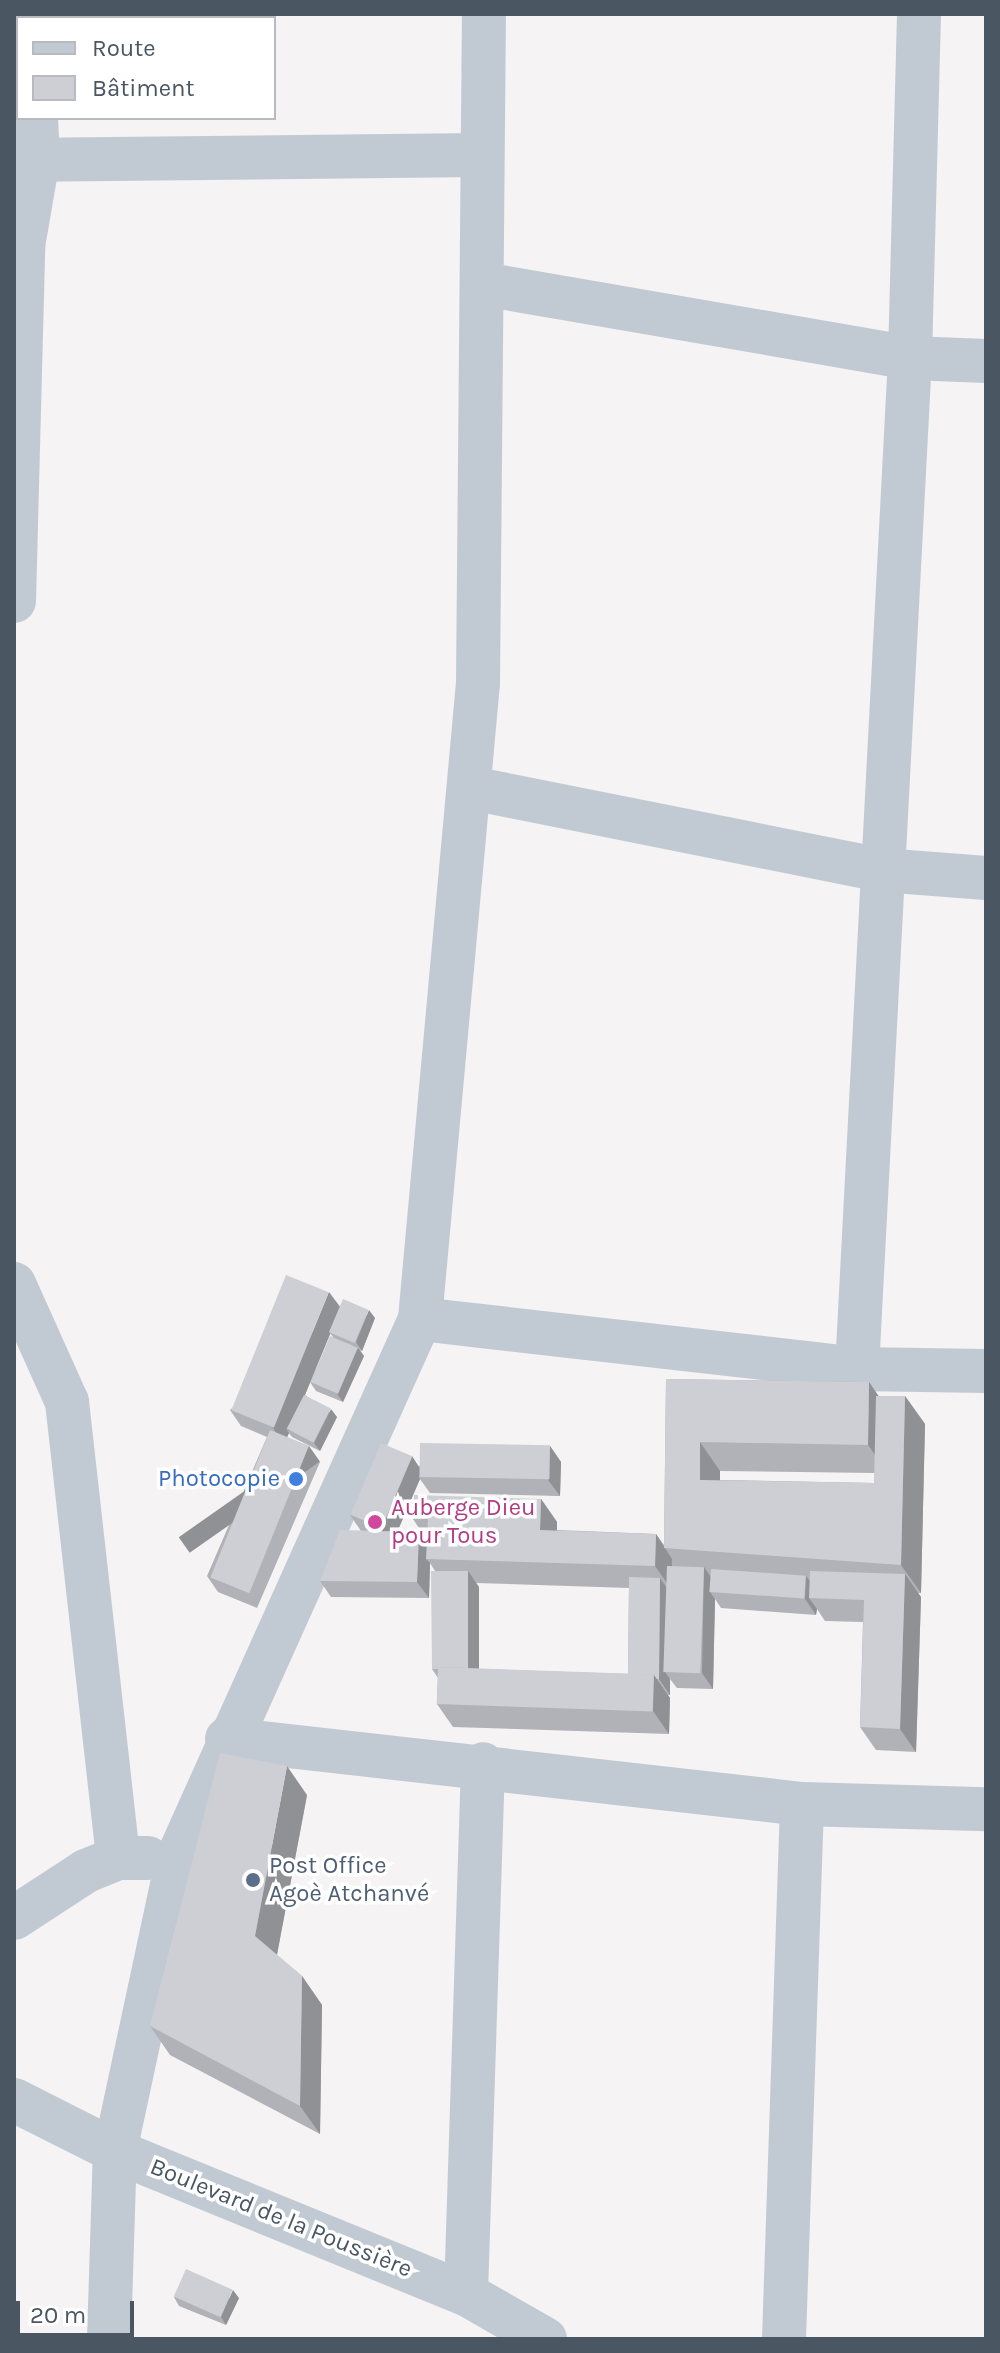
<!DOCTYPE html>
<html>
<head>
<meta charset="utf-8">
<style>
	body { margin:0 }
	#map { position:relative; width:1000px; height:2353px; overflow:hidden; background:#f5f3f3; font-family:Karla,sans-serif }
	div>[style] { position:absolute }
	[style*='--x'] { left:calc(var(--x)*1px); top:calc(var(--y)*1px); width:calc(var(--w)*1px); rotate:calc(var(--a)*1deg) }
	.street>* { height:44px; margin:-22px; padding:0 22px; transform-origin:22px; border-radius:22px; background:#c1cad2 }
	.wall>* { inset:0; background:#b0b2b7 }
	.shaded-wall>* { inset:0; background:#909195; transform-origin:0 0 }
	.building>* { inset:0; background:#cdcfd5; transform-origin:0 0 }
	.dots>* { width:22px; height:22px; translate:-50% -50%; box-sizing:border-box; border:4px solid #fff; border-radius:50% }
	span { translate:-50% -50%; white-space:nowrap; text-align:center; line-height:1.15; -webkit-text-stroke:7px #fff; paint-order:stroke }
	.shop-label { font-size:24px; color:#366cbe }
	.right { translate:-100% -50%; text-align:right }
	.hotel-label { font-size:24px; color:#b23c85 }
	.left { translate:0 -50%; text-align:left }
	.service-label { font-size:24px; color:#4e5e75 }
	.street-label { font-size:24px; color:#4a5661 }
	.frame { position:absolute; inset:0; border:16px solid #4a5661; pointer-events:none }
	.legend { position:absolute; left:16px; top:16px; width:260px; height:104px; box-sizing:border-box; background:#fff; border:2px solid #b7bbc0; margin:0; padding:10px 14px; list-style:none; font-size:24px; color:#4a5661 }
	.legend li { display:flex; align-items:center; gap:16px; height:40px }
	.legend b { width:40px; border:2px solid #b7bbc0 }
	.scale { position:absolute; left:16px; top:2301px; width:118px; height:36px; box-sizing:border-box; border:4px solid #4a5661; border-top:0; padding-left:10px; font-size:24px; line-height:28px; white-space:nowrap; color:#4a5661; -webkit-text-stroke:6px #fff; paint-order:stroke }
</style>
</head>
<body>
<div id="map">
	<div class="street">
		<div style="--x:32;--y:14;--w:4;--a:90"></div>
		<div style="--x:14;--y:160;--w:466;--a:-0.6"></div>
		<div style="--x:483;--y:284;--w:433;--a:9.8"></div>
		<div style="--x:910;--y:358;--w:76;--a:2.3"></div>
		<div style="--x:14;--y:601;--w:355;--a:-88.5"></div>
		<div style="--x:23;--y:246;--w:88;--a:-80.2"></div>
		<div style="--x:38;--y:159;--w:41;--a:-92.8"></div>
		<div style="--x:471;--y:788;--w:419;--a:11.3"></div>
		<div style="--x:882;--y:870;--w:104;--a:4.4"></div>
		<div style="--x:14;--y:1284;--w:129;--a:65.8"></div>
		<div style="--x:67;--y:1402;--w:459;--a:83.6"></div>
		<div style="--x:420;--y:1319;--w:440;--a:6.5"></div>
		<div style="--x:857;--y:1369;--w:129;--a:0.9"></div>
		<div style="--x:857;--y:1369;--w:1012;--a:-87"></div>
		<div style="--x:910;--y:358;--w:344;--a:-88.5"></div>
		<div style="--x:227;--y:1739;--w:579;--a:6.45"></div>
		<div style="--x:802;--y:1804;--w:184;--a:1.6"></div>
		<div style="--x:14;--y:1918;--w:86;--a:-33.1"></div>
		<div style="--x:86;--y:1871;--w:35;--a:-22"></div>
		<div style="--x:118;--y:1858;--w:30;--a:0"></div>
		<div style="--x:14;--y:2100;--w:113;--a:26.8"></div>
		<div style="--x:115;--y:2151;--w:379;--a:22.2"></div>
		<div style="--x:466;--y:2294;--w:91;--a:29.7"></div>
		<div style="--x:466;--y:2294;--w:530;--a:-88.16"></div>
		<div style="--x:109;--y:2339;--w:188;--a:-88.2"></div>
		<div style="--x:115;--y:2151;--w:301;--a:-77.9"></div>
		<div style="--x:178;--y:1857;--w:590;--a:-65.78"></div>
		<div style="--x:420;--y:1319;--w:639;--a:-84.79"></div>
		<div style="--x:478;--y:683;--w:669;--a:-89.49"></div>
		<div style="--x:784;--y:2339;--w:535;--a:-88.07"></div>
	</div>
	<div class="wall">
		<div style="clip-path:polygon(evenodd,340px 1307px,375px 1318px,362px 1351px,360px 1350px,364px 1356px,343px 1402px,316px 1391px,310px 1382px,305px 1395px,337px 1417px,320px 1451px,292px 1437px,289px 1433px,287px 1437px,320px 1462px,257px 1608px,218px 1592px,207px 1576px,267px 1437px,241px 1426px,230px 1410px,340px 1307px,330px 1333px,333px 1337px,312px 1377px,330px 1333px)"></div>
		<div style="clip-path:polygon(evenodd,666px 1379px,869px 1382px,878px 1396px,905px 1396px,925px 1424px,921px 1593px,918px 1593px,921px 1597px,916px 1752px,876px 1750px,860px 1727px,863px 1622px,825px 1621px,817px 1609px,816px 1615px,721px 1608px,715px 1599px,713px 1689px,677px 1688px,670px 1679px,670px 1695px,668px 1695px,670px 1698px,669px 1734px,453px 1727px,437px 1704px,438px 1678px,432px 1669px,435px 1571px,430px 1563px,429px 1598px,331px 1597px,320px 1581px,361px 1531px,350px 1515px,419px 1466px,550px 1446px,561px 1462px,560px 1496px,430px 1493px,420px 1479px,397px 1532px,419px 1532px,427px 1544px,427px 1540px,413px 1519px,541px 1499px,557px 1522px,557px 1530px,656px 1534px,664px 1545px,666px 1379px,720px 1471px,875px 1473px,874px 1483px,720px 1480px,720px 1471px,666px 1379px,476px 1583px,629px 1588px,628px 1674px,479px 1669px,479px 1587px,476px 1583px)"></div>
		<div style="clip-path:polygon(307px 1795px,277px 1955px,302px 1976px,322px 2005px,320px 2134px,170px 2055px,150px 2026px)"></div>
		<div style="clip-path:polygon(174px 2297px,239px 2298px,226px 2325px,179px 2306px)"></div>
	</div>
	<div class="shaded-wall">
		<div style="clip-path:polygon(329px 1292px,341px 1308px,290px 1431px,286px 1429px,289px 1433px,284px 1444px,273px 1428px)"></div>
		<div style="clip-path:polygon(369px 1310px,375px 1318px,362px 1351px,356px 1342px)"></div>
		<div style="clip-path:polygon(358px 1348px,364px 1356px,343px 1402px,337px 1394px)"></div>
		<div style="clip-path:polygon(869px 1382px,889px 1411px,888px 1473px,868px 1445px)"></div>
		<div style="clip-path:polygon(905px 1396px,925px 1424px,921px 1593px,901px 1565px)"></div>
		<div style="clip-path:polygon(331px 1409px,337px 1417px,320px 1451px,314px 1443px)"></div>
		<div style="clip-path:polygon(700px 1442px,720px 1471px,720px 1508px,700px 1480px)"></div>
		<div style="left:309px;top:1446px;width:19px;height:159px;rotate:55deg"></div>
		<div style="clip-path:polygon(550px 1446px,561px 1462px,560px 1496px,548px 1480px)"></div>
		<div style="clip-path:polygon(412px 1456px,423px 1473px,419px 1477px,420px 1479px,392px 1544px,380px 1528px)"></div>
		<div style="clip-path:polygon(541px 1499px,557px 1522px,557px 1553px,540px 1530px)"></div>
		<div style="clip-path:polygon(419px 1532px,430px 1548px,426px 1559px,430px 1563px,429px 1598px,417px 1582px)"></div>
		<div style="clip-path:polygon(656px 1534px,672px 1559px,671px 1589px,655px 1566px)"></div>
		<div style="clip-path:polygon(704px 1567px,715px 1583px,710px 1592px,715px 1599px,713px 1689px,702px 1673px)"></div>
		<div style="clip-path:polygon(468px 1571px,479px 1587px,479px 1685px,468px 1669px)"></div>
		<div style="clip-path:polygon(905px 1574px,921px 1597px,916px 1752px,900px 1729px)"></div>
		<div style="clip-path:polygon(806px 1576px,818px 1592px,809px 1598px,817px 1609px,816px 1615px,805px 1599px)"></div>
		<div style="clip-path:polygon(660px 1578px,671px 1594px,665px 1672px,670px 1679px,670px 1695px,659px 1679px)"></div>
		<div style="clip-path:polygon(654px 1675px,670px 1698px,669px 1734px,653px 1711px)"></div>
		<div style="clip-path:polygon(287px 1766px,307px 1795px,275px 1965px,255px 1936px)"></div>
		<div style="clip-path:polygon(302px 1976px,322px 2005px,320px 2134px,300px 2106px)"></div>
		<div style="clip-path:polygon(233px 2290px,239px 2298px,226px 2325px,221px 2317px)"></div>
	</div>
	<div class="building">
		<div style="left:286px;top:1275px;width:46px;height:146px;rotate:22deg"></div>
		<div style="left:343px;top:1299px;width:28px;height:36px;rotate:23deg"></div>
		<div style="left:330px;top:1336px;width:30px;height:50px;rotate:23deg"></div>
		<div style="clip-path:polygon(666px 1379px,869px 1382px,868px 1445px,700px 1442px,700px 1480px,874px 1483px,876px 1396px,905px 1396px,901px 1565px,664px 1548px)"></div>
		<div style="left:304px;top:1395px;width:30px;height:38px;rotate:27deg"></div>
		<div style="left:270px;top:1430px;width:42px;height:159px;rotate:22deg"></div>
		<div style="left:381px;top:1443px;width:34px;height:78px;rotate:23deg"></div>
		<div style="left:420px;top:1443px;width:130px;height:34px;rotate:1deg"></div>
		<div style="clip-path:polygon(414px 1495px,541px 1499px,540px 1530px,656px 1534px,655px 1566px,426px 1559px,428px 1519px,413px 1519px)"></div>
		<div style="clip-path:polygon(340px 1530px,419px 1532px,417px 1582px,320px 1581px)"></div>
		<div style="left:667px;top:1566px;width:37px;height:106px;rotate:2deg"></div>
		<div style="left:711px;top:1569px;width:95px;height:23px;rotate:4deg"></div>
		<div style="clip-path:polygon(431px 1571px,468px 1571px,468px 1668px,438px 1667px,438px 1669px,432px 1669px)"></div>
		<div style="clip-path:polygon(810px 1571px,905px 1574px,900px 1729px,860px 1727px,864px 1600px,809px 1598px)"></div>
		<div style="clip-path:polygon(629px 1577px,660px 1578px,659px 1679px,657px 1679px,654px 1675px,628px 1674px)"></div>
		<div style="left:438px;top:1667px;width:216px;height:37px;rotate:2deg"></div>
		<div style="clip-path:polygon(220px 1753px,287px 1766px,255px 1936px,302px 1976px,300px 2106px,150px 2026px)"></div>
		<div style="left:186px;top:2269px;width:51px;height:30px;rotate:24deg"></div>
	</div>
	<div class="dots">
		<div style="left:296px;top:1479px;background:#3f7fe0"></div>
		<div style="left:375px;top:1522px;background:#d1479c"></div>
		<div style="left:253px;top:1880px;background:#5c6f8a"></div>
	</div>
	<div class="shop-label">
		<span class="right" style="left:280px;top:1479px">Photocopie</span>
	</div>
	<div class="hotel-label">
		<span class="left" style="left:391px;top:1522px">Auberge Dieu<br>pour Tous</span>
	</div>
	<div class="service-label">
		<span class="left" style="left:269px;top:1880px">Post Office<br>Agoè Atchanvé</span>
	</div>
	<div class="street-label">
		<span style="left:281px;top:2218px;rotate:22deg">Boulevard de la Poussière</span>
	</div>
	<div class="frame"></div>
	<ul class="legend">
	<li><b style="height:10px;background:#c1cad2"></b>Route</li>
	<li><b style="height:22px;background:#cdcfd5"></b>Bâtiment</li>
	</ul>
	<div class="scale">20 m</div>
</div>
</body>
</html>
